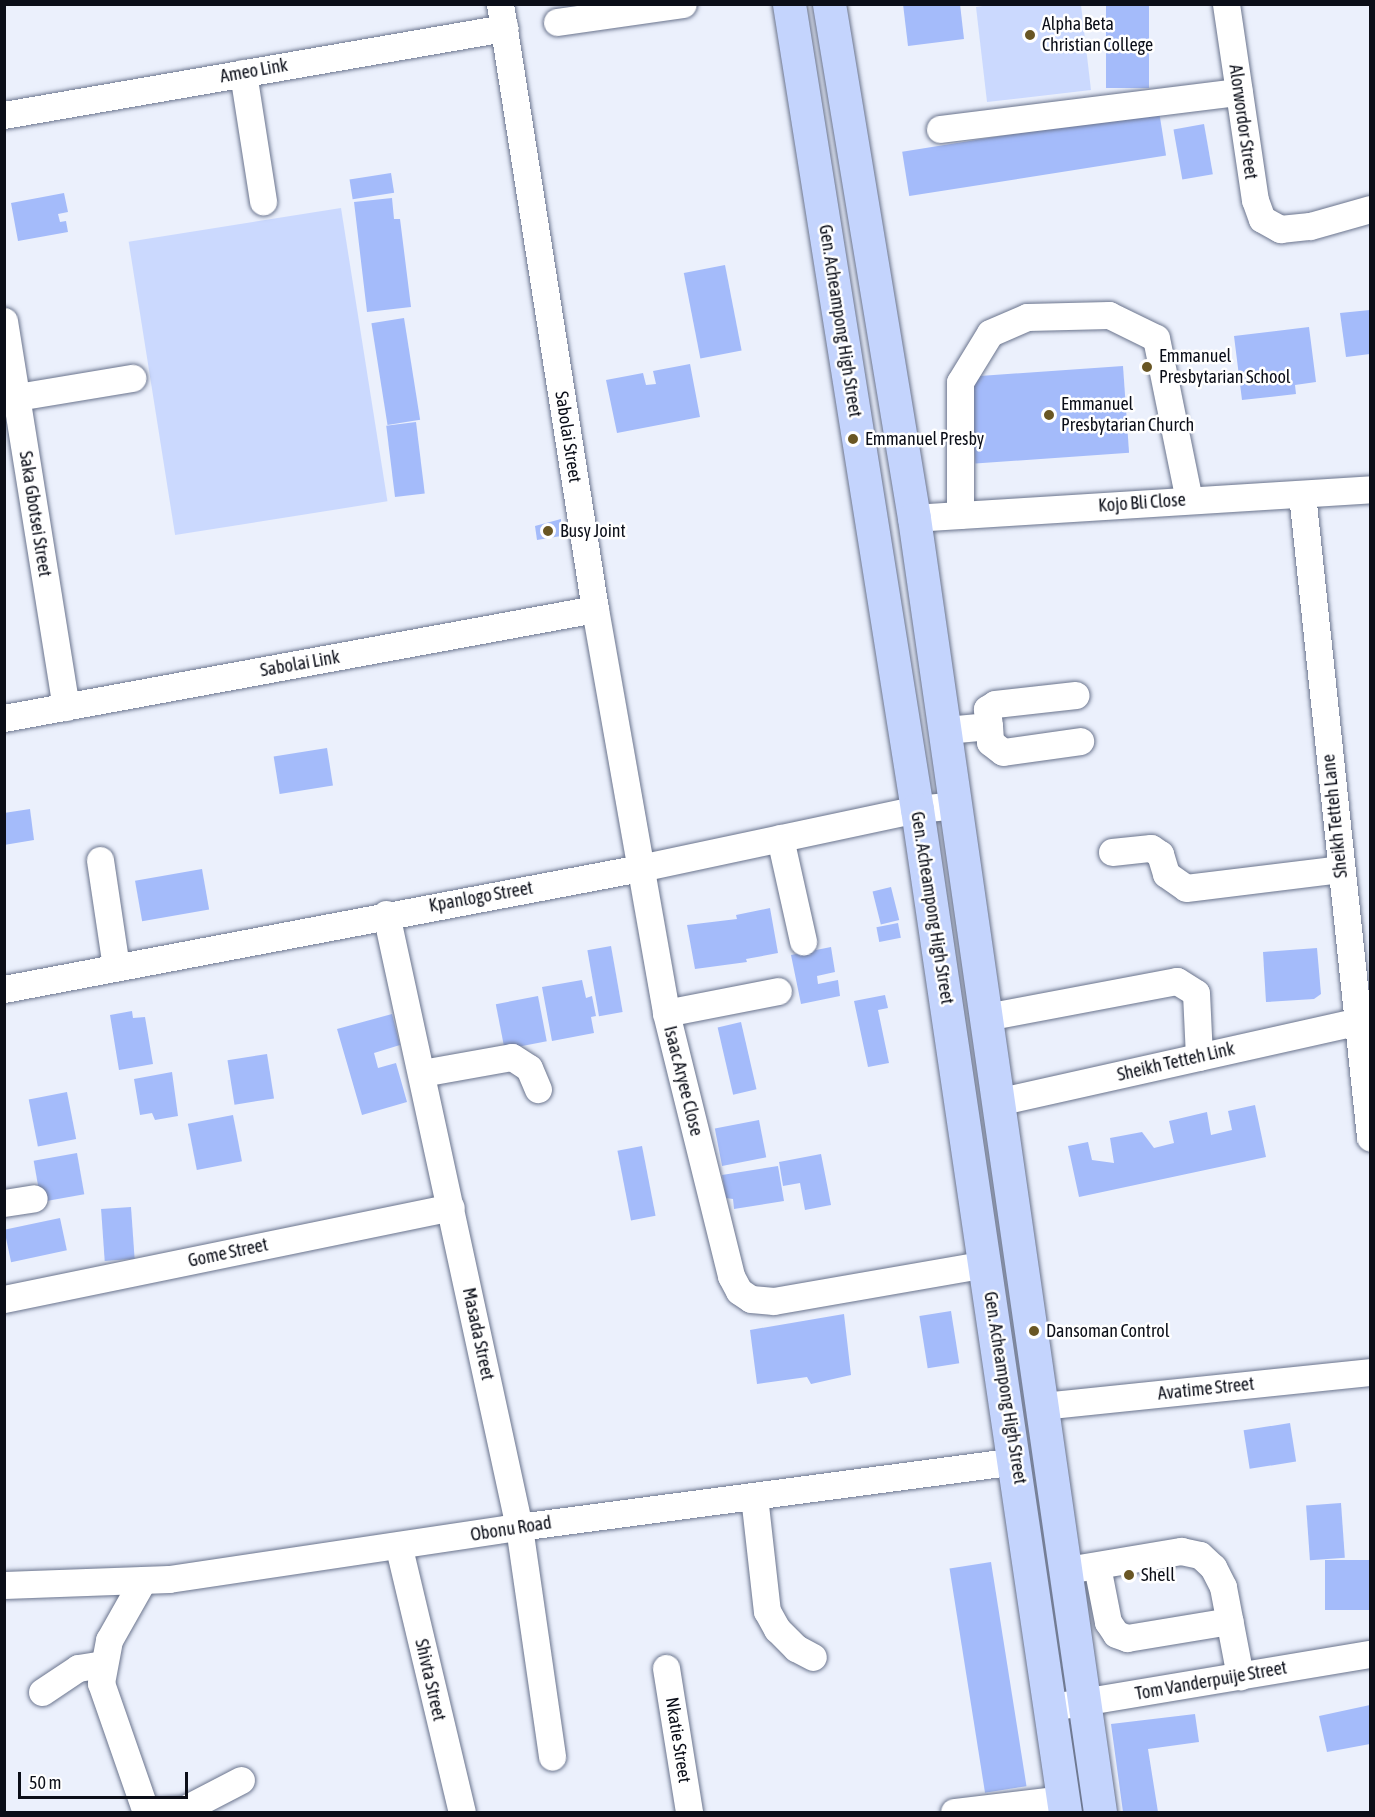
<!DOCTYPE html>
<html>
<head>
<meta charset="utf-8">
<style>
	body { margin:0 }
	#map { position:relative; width:1375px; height:1817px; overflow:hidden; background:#ebf0fc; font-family:"Asap Condensed",sans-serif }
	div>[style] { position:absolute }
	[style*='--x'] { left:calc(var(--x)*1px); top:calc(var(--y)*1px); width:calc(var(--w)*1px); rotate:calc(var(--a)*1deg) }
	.green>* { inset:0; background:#cbd9fe; transform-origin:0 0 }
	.building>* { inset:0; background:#a4bbfa; transform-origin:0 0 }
	.roads { filter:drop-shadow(0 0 2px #6a748d) drop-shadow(0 0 2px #6a748d) }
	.minor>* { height:27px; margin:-13.5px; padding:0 13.5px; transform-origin:13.5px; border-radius:13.5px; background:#fff }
	.major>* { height:33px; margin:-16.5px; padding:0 16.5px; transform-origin:16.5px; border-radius:16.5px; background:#c4d4fd }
	.dots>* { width:16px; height:16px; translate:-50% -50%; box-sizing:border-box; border:3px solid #fff; border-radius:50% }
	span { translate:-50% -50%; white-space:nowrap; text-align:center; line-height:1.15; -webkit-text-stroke:5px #fff; paint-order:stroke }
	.poi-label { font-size:18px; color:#0b0e18 }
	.left { translate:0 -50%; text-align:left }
	.street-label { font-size:18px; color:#0b0e18 }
	.frame { position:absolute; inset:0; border:6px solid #0b0e18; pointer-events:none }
	.scale { position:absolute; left:18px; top:1772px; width:170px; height:27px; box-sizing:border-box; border:3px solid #0b0e18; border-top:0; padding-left:8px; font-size:18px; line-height:21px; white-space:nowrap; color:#0b0e18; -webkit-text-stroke:4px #fff; paint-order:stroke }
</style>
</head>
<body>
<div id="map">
	<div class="green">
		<div style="clip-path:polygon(996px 4px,1081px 5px,1091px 90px,987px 102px,976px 7px)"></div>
		<div style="left:341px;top:208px;width:297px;height:215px;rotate:81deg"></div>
	</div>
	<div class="building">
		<div style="clip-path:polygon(903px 4px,960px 4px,964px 39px,908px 46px)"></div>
		<div style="left:1106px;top:5px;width:43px;height:83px"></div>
		<div style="left:1159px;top:111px;width:45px;height:260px;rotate:81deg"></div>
		<div style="left:1204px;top:124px;width:51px;height:31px;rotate:80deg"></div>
		<div style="left:391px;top:173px;width:20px;height:42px;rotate:81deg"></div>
		<div style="clip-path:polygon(64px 193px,68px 212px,58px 214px,60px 222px,66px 221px,68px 232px,18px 241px,11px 203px)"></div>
		<div style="clip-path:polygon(392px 198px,394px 219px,400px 219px,411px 307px,367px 312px,354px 202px)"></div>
		<div style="left:725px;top:265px;width:87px;height:42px;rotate:79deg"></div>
		<div style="clip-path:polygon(1370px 310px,1370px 354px,1346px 357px,1340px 313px)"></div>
		<div style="left:404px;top:318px;width:103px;height:33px;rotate:81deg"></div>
		<div style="clip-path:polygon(1309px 327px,1316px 382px,1295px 385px,1296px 394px,1242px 400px,1234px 336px)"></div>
		<div style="clip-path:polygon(690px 364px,700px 417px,617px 433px,606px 380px,643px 373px,646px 385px,656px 384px,653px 371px)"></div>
		<div style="left:1123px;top:366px;width:87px;height:154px;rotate:86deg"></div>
		<div style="left:416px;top:422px;width:72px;height:30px;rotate:83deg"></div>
		<div style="clip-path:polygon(561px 519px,561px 536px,537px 540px,535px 526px)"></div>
		<div style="left:327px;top:748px;width:38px;height:54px;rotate:81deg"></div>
		<div style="clip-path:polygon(30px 809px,34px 840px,4px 845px,4px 813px)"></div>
		<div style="left:202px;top:869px;width:41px;height:68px;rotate:80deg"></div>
		<div style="left:891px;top:887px;width:34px;height:19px;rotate:76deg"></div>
		<div style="clip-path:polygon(770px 908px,778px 953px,746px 959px,747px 962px,695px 969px,687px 925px,737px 919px,736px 915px)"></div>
		<div style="left:898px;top:923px;width:15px;height:22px;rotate:79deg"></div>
		<div style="left:611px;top:946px;width:67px;height:24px;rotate:80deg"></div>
		<div style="clip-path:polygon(831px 947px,835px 972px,817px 976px,818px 984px,838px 980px,840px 996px,801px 1004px,791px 955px)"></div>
		<div style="clip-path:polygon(1317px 948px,1321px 994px,1314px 999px,1266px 1002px,1263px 952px)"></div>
		<div style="clip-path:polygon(582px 980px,586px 998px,592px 996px,596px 1016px,591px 1017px,594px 1033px,552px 1041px,542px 987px)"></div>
		<div style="clip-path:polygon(885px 995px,888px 1008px,878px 1010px,889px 1063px,868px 1067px,854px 1001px)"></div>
		<div style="left:538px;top:996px;width:46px;height:43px;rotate:79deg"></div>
		<div style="clip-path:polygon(132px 1011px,133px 1018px,145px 1017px,153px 1064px,119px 1070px,110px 1015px)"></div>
		<div style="clip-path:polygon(392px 1014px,400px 1045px,374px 1053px,378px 1068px,396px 1063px,407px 1102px,362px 1115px,337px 1029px)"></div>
		<div style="left:741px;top:1022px;width:69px;height:24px;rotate:77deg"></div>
		<div style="left:267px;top:1054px;width:45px;height:40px;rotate:81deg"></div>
		<div style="clip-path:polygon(172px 1072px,178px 1116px,155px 1120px,152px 1113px,140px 1115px,134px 1079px)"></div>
		<div style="left:67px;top:1092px;width:48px;height:39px;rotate:79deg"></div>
		<div style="clip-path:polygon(1255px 1105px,1266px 1157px,1079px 1197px,1068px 1146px,1088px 1142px,1092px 1160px,1114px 1163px,1110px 1138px,1142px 1132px,1154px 1148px,1174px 1143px,1169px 1121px,1207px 1112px,1211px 1135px,1232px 1130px,1228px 1111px)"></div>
		<div style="left:233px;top:1115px;width:47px;height:46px;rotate:79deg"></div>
		<div style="left:759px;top:1120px;width:38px;height:45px;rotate:79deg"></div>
		<div style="left:642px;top:1146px;width:71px;height:25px;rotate:79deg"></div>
		<div style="left:77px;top:1153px;width:42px;height:44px;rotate:80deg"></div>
		<div style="clip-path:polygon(821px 1154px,831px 1205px,805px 1210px,800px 1183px,783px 1186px,779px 1162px)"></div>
		<div style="clip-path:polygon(778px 1166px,784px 1201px,734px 1209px,733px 1199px,726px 1198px,722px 1175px)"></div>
		<div style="left:131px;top:1207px;width:52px;height:30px;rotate:86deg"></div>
		<div style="left:60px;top:1218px;width:33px;height:57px;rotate:78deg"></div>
		<div style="left:951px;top:1311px;width:53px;height:32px;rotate:81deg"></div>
		<div style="clip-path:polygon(844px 1314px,851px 1375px,811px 1384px,807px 1377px,757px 1384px,750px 1330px)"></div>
		<div style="left:1290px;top:1423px;width:39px;height:47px;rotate:81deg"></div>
		<div style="left:1341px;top:1503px;width:55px;height:35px;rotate:86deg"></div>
		<div style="left:1370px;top:1560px;width:50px;height:45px;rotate:90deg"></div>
		<div style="left:991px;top:1562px;width:227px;height:42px;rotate:81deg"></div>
		<div style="clip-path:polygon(1370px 1705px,1370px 1744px,1327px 1752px,1319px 1716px)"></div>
		<div style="clip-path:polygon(1195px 1714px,1199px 1742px,1148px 1749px,1158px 1812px,1123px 1812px,1111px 1724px)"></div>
	</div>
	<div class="roads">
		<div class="minor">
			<div style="--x:500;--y:4;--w:612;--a:81.08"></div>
			<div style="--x:595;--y:609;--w:410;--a:80"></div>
			<div style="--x:666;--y:1013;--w:271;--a:76.1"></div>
			<div style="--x:731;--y:1276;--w:17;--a:62"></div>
			<div style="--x:739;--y:1291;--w:14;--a:34"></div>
			<div style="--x:751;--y:1299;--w:23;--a:5"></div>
			<div style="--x:774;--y:1301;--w:215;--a:-9.9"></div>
			<div style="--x:1226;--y:4;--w:198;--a:81.6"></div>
			<div style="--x:1255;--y:200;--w:20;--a:70"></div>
			<div style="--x:1262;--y:219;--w:21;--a:29"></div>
			<div style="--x:1280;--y:229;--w:30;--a:-6"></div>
			<div style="--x:1310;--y:226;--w:62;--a:-15.8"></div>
			<div style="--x:557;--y:22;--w:127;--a:-8.1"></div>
			<div style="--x:243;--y:73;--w:130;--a:81.1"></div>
			<div style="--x:4;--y:115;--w:508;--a:-9.87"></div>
			<div style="--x:940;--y:129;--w:301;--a:-7.1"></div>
			<div style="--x:4;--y:321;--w:391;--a:80.9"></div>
			<div style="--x:17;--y:397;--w:117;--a:-9.4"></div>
			<div style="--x:1302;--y:494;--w:647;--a:83.96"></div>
			<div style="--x:960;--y:515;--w:133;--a:-90"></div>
			<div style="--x:960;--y:382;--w:57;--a:-58.5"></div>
			<div style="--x:990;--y:333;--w:40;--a:-23.4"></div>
			<div style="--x:1027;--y:317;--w:82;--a:-1.4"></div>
			<div style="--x:1109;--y:315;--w:52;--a:26.1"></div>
			<div style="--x:1156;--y:338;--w:165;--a:78.5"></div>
			<div style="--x:914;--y:518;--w:457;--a:-3.6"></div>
			<div style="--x:4;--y:718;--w:601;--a:-10.45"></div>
			<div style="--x:989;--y:726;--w:17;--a:-97"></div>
			<div style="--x:987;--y:709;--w:9;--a:-32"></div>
			<div style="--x:995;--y:704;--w:81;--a:-6.4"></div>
			<div style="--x:946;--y:730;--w:43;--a:-5.3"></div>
			<div style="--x:989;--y:726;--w:16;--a:86"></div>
			<div style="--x:990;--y:742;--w:16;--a:38"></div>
			<div style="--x:1003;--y:752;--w:78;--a:-8.1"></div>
			<div style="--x:780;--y:838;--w:106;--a:77.4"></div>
			<div style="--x:1112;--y:852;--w:39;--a:-6"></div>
			<div style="--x:1151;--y:848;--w:11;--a:34"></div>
			<div style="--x:1160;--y:854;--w:21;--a:73"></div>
			<div style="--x:1166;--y:874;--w:24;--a:35"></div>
			<div style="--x:1186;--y:888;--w:155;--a:-7"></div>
			<div style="--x:100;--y:860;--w:108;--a:81.5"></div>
			<div style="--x:386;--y:914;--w:627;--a:77.76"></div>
			<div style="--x:519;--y:1527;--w:232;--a:81.8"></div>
			<div style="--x:4;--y:989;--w:647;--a:-10.77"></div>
			<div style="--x:640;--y:868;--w:283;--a:-12"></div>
			<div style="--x:917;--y:809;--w:40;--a:-5.7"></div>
			<div style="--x:666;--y:1013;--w:114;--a:-11.1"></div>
			<div style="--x:986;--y:1017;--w:194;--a:-10.7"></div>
			<div style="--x:1177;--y:981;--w:22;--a:32"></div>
			<div style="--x:1196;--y:993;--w:64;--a:87.3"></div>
			<div style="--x:422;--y:1073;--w:91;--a:-10.1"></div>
			<div style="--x:512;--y:1057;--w:20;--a:33"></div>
			<div style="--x:529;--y:1068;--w:23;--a:67"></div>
			<div style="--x:997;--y:1102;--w:368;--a:-12.6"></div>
			<div style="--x:4;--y:1203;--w:30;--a:-9"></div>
			<div style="--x:4;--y:1299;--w:456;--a:-11.6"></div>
			<div style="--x:1042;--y:1406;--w:330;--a:-5.9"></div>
			<div style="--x:754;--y:1496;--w:116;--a:83.6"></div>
			<div style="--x:767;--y:1611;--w:21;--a:61"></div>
			<div style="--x:777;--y:1629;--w:27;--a:45"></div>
			<div style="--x:796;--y:1648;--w:19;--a:28"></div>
			<div style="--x:399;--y:1548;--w:271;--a:76.6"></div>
			<div style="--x:1097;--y:1566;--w:57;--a:78.9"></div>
			<div style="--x:1108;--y:1622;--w:14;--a:56"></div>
			<div style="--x:1116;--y:1634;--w:12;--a:20"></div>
			<div style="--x:1127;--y:1638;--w:104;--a:-9.4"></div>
			<div style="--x:1067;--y:1570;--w:116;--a:-9.5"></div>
			<div style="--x:1181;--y:1551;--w:19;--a:12"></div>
			<div style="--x:1200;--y:1555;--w:18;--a:43"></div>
			<div style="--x:1213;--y:1567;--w:22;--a:63"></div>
			<div style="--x:1223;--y:1587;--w:91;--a:79.2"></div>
			<div style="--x:143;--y:1580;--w:69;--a:119.5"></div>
			<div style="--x:109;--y:1640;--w:44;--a:100.5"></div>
			<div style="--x:101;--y:1683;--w:137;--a:70.8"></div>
			<div style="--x:146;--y:1812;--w:39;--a:-4"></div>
			<div style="--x:185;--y:1809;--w:63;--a:-27.4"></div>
			<div style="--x:4;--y:1585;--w:165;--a:-2.1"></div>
			<div style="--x:169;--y:1579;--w:354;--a:-8.5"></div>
			<div style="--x:519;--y:1527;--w:501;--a:-7.56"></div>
			<div style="--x:666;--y:1668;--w:146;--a:80.9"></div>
			<div style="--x:42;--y:1692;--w:43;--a:-33.7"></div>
			<div style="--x:78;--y:1668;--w:24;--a:-9"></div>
			<div style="--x:1064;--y:1705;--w:310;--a:-9.5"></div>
			<div style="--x:954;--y:1812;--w:110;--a:-6.8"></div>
		</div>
		<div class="major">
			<div style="--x:789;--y:4;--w:815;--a:80.97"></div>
			<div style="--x:917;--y:809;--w:1014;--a:81.61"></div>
			<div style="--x:829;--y:4;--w:521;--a:80.61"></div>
			<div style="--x:914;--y:518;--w:1307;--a:81.82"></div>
		</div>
	</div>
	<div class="dots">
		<div style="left:1030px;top:35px;background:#695624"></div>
		<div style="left:1147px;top:367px;background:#695624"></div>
		<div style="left:1049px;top:415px;background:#695624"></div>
		<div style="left:853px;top:439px;background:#695624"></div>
		<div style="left:548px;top:531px;background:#695624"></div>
		<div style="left:1034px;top:1331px;background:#695624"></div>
		<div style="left:1129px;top:1575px;background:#695624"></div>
	</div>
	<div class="poi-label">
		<span class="left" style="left:1042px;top:35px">Alpha Beta<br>Christian College</span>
		<span class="left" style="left:1159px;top:367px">Emmanuel<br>Presbytarian School</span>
		<span class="left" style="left:1061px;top:415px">Emmanuel<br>Presbytarian Church</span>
		<span class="left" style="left:865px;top:439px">Emmanuel Presby</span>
		<span class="left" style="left:560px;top:531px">Busy Joint</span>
		<span class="left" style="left:1046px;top:1331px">Dansoman Control</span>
		<span class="left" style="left:1141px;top:1575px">Shell</span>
	</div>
	<div class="street-label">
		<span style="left:254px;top:71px;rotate:-10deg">Ameo Link</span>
		<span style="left:1243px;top:122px;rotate:82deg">Alorwordor Street</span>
		<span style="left:840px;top:321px;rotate:81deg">Gen. Acheampong High Street</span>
		<span style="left:568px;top:437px;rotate:81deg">Sabolai Street</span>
		<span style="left:1142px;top:503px;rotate:-4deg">Kojo Bli Close</span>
		<span style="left:35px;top:514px;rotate:81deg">Saka Gbotsei Street</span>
		<span style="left:300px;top:664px;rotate:-10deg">Sabolai Link</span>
		<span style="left:1335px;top:816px;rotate:-96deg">Sheikh Tetteh Lane</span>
		<span style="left:481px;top:897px;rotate:-10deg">Kpanlogo Street</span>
		<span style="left:932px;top:908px;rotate:81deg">Gen. Acheampong High Street</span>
		<span style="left:1176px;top:1062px;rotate:-13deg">Sheikh Tetteh Link</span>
		<span style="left:683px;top:1081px;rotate:76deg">Isaac Aryee Close</span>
		<span style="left:228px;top:1253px;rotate:-12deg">Gome Street</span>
		<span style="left:478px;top:1334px;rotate:78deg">Masada Street</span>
		<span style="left:1005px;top:1388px;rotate:81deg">Gen. Acheampong High Street</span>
		<span style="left:1206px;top:1389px;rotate:-6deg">Avatime Street</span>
		<span style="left:511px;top:1529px;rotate:-9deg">Obonu Road</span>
		<span style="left:430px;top:1680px;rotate:77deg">Shivta Street</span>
		<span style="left:1211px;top:1681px;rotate:-10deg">Tom Vanderpuije Street</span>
		<span style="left:678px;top:1740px;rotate:81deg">Nkatie Street</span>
	</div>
	<div class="frame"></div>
	<div class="scale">50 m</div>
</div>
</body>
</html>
